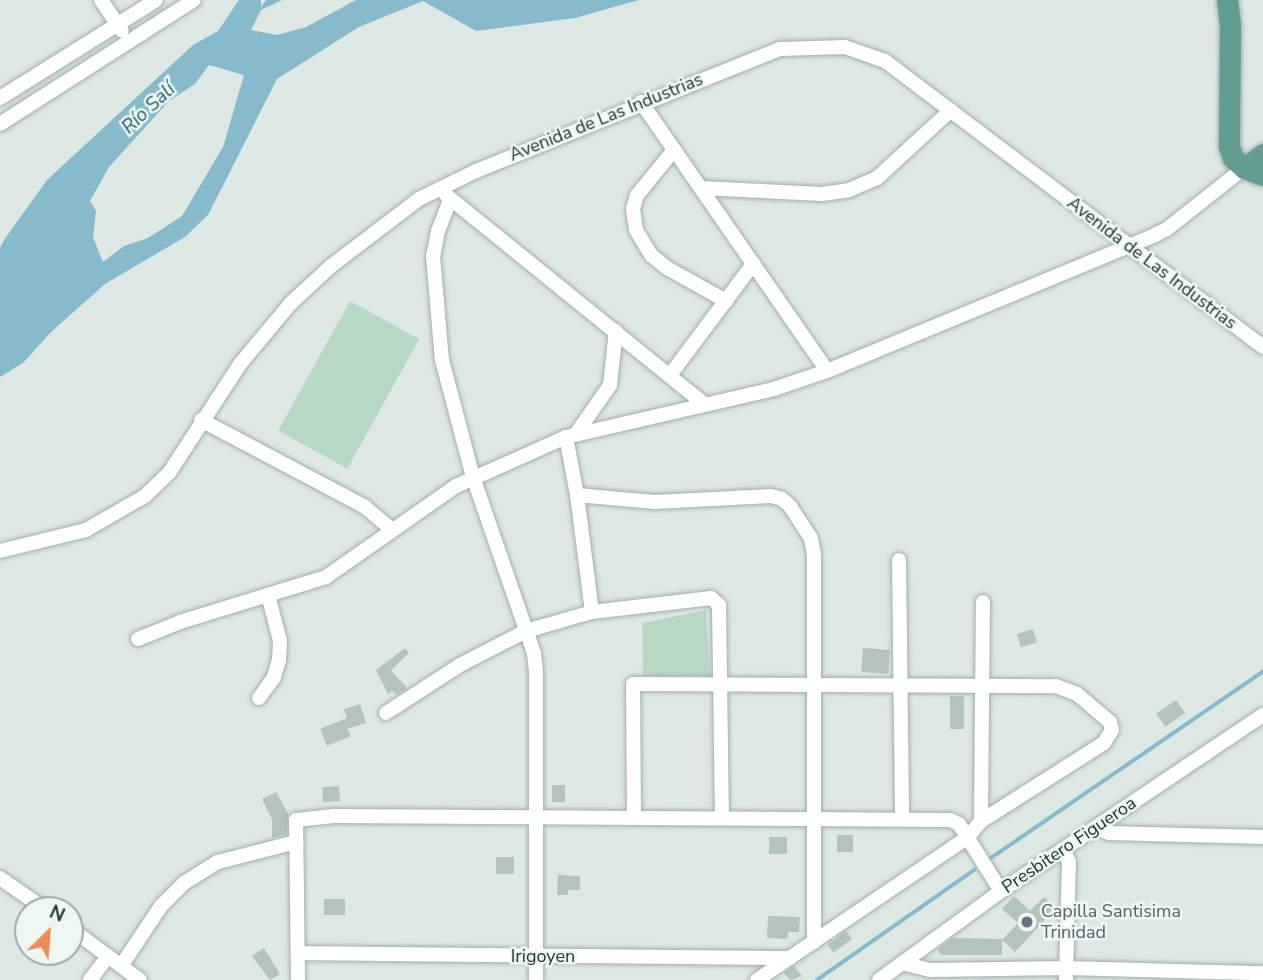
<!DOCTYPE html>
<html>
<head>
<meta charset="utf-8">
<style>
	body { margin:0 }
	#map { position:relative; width:1263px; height:980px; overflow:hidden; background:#dde8e5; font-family:"Nunito Sans",sans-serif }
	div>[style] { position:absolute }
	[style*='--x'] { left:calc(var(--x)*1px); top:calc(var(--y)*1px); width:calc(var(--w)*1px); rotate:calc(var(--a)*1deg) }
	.green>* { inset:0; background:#b7d9c3; transform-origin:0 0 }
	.water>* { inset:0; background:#87bbcc }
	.stream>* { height:3.5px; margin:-1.75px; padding:0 1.75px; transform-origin:1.75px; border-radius:1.75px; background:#87bbcc }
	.building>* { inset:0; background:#b3c3be; transform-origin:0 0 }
	.roads { filter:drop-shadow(0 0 2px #a1afac) drop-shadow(0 0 2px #a1afac) }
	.minor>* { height:14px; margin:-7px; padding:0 7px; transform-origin:7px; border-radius:7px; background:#fff }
	.primary>* { height:21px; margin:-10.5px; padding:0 10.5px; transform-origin:10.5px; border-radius:10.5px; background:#639c93 }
	.dots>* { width:19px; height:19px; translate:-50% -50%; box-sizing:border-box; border:4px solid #edf6f2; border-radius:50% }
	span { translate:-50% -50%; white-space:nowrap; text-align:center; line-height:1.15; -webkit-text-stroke:5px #edf6f2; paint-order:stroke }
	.street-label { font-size:18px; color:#203733 }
	.worship-label { font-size:18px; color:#5b616d }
	.left { translate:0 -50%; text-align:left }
	.water-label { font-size:19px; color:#1d5a6f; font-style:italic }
	.north { position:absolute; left:14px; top:896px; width:70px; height:70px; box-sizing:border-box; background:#edf6f2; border:2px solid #9baaa6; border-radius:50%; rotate:25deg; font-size:19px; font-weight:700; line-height:28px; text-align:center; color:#203733 }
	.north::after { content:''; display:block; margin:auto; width:24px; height:32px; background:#eb8b58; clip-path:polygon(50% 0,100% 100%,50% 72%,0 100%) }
</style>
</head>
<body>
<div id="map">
	<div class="green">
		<div style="left:350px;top:301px;width:79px;height:148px;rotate:29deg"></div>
		<div style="clip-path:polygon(706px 610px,710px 676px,643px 676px,642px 623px)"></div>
	</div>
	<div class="water">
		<div style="clip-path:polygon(evenodd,239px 0,261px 0,261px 7px,266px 0,282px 0,261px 10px,251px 30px,277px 35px,306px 27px,356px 0,639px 0,575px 18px,476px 31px,423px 1px,359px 27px,277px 79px,208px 215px,185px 237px,105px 284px,51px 332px,23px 363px,0 377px,0 248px,4px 240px,47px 180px,193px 45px,218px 31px,239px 0,209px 65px,244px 75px,223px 147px,182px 216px,148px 238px,124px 246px,103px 262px,93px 237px,96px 211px,90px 201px,109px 167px,169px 101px,195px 84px,209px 65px)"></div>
	</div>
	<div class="stream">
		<div style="--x:991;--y:858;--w:330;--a:-34.4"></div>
		<div style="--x:817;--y:980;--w:192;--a:-35"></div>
	</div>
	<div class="building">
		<div style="left:1033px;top:629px;width:14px;height:17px;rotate:73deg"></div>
		<div style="clip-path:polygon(405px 648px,409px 653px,391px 670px,407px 688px,396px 695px,394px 691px,388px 694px,376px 670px)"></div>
		<div style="left:863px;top:648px;width:27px;height:24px;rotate:4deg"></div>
		<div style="left:950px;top:696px;width:14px;height:33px"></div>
		<div style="left:1176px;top:700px;width:16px;height:24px;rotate:55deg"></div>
		<div style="clip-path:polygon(360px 704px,366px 723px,347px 729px,351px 736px,327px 746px,320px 729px,347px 718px,344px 709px)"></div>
		<div style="left:552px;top:785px;width:13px;height:17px"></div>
		<div style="left:339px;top:786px;width:15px;height:17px;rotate:86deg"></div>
		<div style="clip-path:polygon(276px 792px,288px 813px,287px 834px,272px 838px,272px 819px,262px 799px)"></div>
		<div style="left:837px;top:835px;width:16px;height:17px"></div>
		<div style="left:769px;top:837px;width:18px;height:17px"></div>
		<div style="left:496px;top:857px;width:18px;height:17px"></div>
		<div style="clip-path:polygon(558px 875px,580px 876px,580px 890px,568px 890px,568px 895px,557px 895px)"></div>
		<div style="clip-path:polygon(1014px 896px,1030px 911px,1044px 897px,1056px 908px,1015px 952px,1002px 940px,1018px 923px,1002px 909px)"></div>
		<div style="left:324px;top:899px;width:21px;height:16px"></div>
		<div style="clip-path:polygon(768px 916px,800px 917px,799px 932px,788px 932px,787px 939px,767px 938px)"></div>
		<div style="left:846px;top:931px;width:10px;height:23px;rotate:53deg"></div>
		<div style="clip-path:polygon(953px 938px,1002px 939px,1002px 955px,940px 955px,938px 949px)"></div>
		<div style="clip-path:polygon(264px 948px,280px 974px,270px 980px,252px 956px)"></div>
		<div style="clip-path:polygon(794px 966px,802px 976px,790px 980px,784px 973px)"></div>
	</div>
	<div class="roads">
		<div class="minor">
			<div style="--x:101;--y:0;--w:37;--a:56"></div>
			<div style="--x:0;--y:98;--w:184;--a:-32.1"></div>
			<div style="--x:641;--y:102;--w:327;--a:55.3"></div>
			<div style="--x:0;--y:124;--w:230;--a:-32.6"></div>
			<div style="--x:674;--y:150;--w:58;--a:129.4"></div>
			<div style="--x:637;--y:195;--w:15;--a:106"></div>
			<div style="--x:633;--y:209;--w:21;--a:82"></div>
			<div style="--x:636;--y:230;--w:29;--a:59"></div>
			<div style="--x:651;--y:255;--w:21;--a:39"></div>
			<div style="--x:667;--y:268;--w:68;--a:29.2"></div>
			<div style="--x:701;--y:188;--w:121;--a:2.8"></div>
			<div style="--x:822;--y:194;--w:27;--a:-8"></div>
			<div style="--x:849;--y:190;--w:30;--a:-23"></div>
			<div style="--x:877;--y:178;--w:100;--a:-42.6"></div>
			<div style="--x:446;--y:195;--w:333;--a:39"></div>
			<div style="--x:450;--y:200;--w:33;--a:111"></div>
			<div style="--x:438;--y:231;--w:25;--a:101"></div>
			<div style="--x:433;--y:256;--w:104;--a:85.1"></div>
			<div style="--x:442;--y:360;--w:121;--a:75.2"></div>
			<div style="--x:473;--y:477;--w:186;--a:70.9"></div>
			<div style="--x:534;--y:653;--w:18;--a:84"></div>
			<div style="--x:536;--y:671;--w:309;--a:90"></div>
			<div style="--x:670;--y:375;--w:139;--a:-53.2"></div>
			<div style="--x:201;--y:420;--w:186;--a:27.9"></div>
			<div style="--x:365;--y:507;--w:34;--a:40"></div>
			<div style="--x:576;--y:434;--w:60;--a:-55.2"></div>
			<div style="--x:610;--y:385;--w:54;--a:-83.7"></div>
			<div style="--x:577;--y:495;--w:78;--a:5.1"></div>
			<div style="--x:655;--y:502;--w:116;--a:-3"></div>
			<div style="--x:771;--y:496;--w:11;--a:15"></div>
			<div style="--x:782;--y:499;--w:11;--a:41"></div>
			<div style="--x:790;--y:506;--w:38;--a:57"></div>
			<div style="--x:811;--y:538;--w:17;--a:80"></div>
			<div style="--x:814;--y:555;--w:387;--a:90"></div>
			<div style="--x:0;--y:551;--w:89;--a:-13.7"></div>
			<div style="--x:86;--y:530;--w:68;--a:-30"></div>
			<div style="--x:145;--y:496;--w:33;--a:-44"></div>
			<div style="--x:169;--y:473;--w:130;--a:-56.9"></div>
			<div style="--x:240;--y:364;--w:80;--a:-50.1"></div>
			<div style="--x:291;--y:303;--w:54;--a:-42.8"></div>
			<div style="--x:331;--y:266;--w:111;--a:-37.3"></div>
			<div style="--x:419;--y:199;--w:64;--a:-26.2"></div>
			<div style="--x:476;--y:171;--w:328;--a:-21.9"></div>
			<div style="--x:780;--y:49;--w:65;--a:-1.8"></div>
			<div style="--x:845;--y:47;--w:42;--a:19.3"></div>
			<div style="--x:885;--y:61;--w:474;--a:37.1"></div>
			<div style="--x:899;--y:560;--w:258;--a:89.3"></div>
			<div style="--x:592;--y:612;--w:118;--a:-97.3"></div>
			<div style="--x:577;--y:495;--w:59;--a:-100.7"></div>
			<div style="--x:566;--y:437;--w:213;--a:-13"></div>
			<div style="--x:774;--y:389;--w:56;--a:-18.8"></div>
			<div style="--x:827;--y:371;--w:353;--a:-22.5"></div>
			<div style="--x:1153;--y:236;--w:16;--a:-27"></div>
			<div style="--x:1167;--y:229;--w:98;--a:-38.4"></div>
			<div style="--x:138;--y:639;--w:45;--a:-22"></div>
			<div style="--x:180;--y:622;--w:153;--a:-17.1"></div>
			<div style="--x:326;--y:577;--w:159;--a:-35"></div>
			<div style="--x:456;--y:486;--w:120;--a:-24"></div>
			<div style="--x:259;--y:698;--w:26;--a:-54"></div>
			<div style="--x:274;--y:677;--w:18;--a:-74"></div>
			<div style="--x:279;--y:660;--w:19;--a:-87"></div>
			<div style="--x:280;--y:641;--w:48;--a:-104.6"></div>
			<div style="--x:386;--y:713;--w:88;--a:-33"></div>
			<div style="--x:460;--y:665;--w:74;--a:-27.3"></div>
			<div style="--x:526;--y:631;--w:69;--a:-16.1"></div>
			<div style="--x:592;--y:612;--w:120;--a:-6.7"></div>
			<div style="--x:711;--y:598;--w:11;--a:41"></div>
			<div style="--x:719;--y:605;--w:213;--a:89.2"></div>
			<div style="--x:634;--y:817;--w:133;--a:-90.4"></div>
			<div style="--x:633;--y:684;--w:423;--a:0.3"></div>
			<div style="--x:1056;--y:686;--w:22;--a:21"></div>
			<div style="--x:1077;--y:694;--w:43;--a:40.3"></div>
			<div style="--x:1110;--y:722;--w:8;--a:76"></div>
			<div style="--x:1112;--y:730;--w:15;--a:122"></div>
			<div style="--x:1104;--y:743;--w:146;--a:147.6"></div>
			<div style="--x:1096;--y:828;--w:14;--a:21"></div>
			<div style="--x:1109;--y:833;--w:154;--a:1.5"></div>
			<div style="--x:1063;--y:849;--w:14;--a:65"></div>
			<div style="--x:1069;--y:862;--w:118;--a:91.5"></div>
			<div style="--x:0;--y:878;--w:56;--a:34.8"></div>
			<div style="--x:70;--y:928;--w:87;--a:36.6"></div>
			<div style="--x:298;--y:953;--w:491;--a:0.6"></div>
			<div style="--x:902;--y:963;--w:30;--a:14"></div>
			<div style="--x:931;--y:970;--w:135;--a:-0.8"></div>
			<div style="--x:1066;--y:968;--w:197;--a:1.5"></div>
			<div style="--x:121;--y:966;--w:72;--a:-56.3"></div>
			<div style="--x:161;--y:906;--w:33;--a:-45"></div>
			<div style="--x:184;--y:883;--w:40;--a:-32"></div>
			<div style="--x:218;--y:862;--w:81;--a:-14.4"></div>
			<div style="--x:90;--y:980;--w:30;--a:-53"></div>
			<div style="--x:298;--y:980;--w:160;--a:-90.7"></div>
			<div style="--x:296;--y:820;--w:38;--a:-6"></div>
			<div style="--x:334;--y:816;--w:616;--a:0.37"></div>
			<div style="--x:950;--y:820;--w:10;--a:24"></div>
			<div style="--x:959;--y:824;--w:79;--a:57.9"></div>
			<div style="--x:757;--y:980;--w:255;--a:-34.1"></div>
			<div style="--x:968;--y:837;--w:21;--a:-51"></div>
			<div style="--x:981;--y:821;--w:219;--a:-89.5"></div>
			<div style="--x:879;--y:980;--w:151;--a:-36.1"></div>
			<div style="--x:1001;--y:891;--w:316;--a:-33.9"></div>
		</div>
		<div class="primary">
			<div style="--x:1227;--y:0;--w:26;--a:83"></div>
			<div style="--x:1230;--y:26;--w:120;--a:90.5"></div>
			<div style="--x:1229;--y:146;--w:13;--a:72"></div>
			<div style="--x:1233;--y:158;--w:15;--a:42"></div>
			<div style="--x:1244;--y:168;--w:20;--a:20"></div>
			<div style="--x:1244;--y:168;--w:24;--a:-36"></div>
		</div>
	</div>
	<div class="dots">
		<div style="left:1027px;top:922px;background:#6b7280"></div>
	</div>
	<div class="street-label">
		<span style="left:606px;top:117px;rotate:-22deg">Avenida de Las Industrias</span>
		<span style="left:1152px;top:263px;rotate:37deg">Avenida de Las Industrias</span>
		<span style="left:1069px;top:845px;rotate:-34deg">Presbitero Figueroa</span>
		<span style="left:543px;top:956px">Irigoyen</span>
	</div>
	<div class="worship-label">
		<span class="left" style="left:1041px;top:922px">Capilla Santisima<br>Trinidad</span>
	</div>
	<div class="water-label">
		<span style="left:149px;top:109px;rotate:-43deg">Río Salí</span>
	</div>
	<div class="north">N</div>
</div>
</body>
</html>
